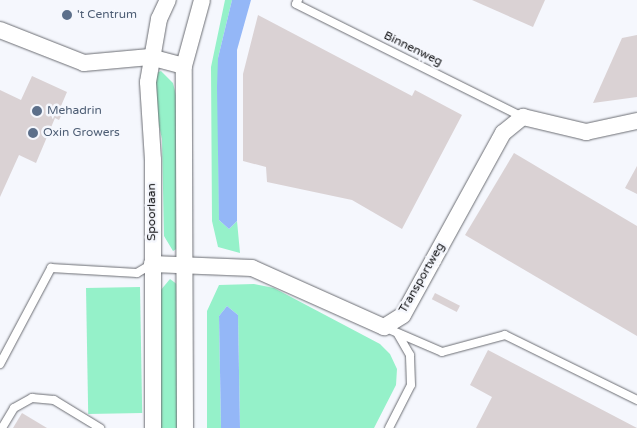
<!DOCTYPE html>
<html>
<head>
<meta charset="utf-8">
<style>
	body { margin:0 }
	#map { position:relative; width:637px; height:428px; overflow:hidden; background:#f5f7fd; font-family:"Varela Round",sans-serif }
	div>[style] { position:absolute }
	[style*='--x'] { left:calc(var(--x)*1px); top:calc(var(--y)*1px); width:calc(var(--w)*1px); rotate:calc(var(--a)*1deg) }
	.green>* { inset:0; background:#95f1c9; transform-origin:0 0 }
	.water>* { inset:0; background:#94b7f7 }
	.building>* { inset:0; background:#dad2d4; transform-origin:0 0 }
	.roads { filter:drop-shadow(0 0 1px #6b6d73) drop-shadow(0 0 1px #6b6d73) }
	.service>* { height:8px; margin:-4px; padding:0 4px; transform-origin:4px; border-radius:4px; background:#fff }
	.minor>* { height:16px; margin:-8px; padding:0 8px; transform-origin:8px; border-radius:8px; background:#fff }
	.dots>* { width:14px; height:14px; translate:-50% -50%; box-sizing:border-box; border:2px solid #f5f7fd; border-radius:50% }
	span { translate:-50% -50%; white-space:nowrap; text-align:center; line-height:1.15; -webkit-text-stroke:5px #f5f7fd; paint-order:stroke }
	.service-label { font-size:12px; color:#4e5e75 }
	.left { translate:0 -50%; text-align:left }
	.street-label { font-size:12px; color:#111214 }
</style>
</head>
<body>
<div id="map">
	<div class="green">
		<div style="clip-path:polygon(225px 0,232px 0,218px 58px,219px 220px,229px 229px,237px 221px,240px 253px,218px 247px,212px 221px,211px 67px)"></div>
		<div style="clip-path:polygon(161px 71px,173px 83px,176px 95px,178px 248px,173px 251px,164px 236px,162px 139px,153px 99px,156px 73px)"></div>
		<div style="clip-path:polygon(170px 279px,178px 285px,179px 428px,157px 428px,160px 291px)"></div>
		<div style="clip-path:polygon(254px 284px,274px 288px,380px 344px,390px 354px,397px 369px,396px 385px,374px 428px,240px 428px,238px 315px,227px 306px,219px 316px,221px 428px,207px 428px,207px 311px,219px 285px)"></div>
		<div style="left:140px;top:287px;width:126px;height:54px;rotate:89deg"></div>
	</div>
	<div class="water">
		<div style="clip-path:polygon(232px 0,251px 0,237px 50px,237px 221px,229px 229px,219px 220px,217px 87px,218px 58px)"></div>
		<div style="clip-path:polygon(227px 306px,238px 315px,240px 428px,221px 428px,219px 316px)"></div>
	</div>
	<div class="building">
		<div style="clip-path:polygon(472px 0,545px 0,533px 27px)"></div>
		<div style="clip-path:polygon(258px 15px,412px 96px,415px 90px,462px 115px,402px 229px,352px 200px,267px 182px,266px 167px,243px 161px,243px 74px)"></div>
		<div style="clip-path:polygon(637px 35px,637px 97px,593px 103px,622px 38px)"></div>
		<div style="clip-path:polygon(32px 76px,67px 92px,61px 106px,65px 108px,59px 120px,55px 118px,36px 163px,19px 155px,0 197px,0 90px,21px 100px)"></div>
		<div style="clip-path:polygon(514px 153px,637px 226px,637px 336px,465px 235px)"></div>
		<div style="clip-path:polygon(637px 166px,637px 194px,625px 188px)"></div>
		<div style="left:435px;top:293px;width:28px;height:7px;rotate:27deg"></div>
		<div style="clip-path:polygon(488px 350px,637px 428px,476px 428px,492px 397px,470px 385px)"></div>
		<div style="clip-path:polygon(22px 413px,47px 428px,13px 428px)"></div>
	</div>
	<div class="roads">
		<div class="service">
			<div style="--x:298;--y:0;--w:4;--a:117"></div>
			<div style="--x:296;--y:4;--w:254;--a:26.5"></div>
			<div style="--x:384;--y:327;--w:63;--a:23.3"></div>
			<div style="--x:442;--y:352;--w:65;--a:-15.1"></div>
			<div style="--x:505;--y:335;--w:147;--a:26.2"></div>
			<div style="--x:0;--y:364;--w:109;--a:-62"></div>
			<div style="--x:51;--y:268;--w:86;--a:3.3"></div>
			<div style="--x:137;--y:273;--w:17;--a:-31"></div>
			<div style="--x:2;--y:428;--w:23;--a:-59"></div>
			<div style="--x:14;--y:408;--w:21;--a:-29"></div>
			<div style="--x:32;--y:398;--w:22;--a:5"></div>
			<div style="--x:54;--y:400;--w:54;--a:31.3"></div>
			<div style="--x:389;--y:428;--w:48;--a:-62.9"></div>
			<div style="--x:411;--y:385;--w:30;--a:-92"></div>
			<div style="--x:410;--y:355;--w:24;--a:-120"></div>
		</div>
		<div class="minor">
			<div style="--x:0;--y:30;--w:90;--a:21.4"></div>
			<div style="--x:84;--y:63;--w:66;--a:-5.2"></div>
			<div style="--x:150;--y:57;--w:35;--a:15"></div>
			<div style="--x:152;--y:264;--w:100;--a:2.3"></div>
			<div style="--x:252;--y:268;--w:145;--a:24.1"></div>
			<div style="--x:384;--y:327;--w:22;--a:-32"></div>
			<div style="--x:403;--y:315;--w:208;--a:-61.2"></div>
			<div style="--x:503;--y:133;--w:26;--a:-39"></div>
			<div style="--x:523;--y:117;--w:65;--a:13.4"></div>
			<div style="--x:586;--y:132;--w:52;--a:-12.2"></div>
			<div style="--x:153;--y:428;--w:268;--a:-90"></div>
			<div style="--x:153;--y:160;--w:78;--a:-93.7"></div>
			<div style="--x:148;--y:82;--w:64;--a:-80.1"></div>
			<div style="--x:159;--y:19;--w:21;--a:-65"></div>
			<div style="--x:185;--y:428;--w:362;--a:-90.2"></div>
			<div style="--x:184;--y:66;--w:68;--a:-74.7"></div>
		</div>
	</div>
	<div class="dots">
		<div style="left:67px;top:15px;background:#5c6f8a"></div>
		<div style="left:37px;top:111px;background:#5c6f8a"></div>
		<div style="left:33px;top:133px;background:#5c6f8a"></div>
	</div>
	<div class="service-label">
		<span class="left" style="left:77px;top:15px">'t Centrum</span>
		<span class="left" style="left:47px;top:111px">Mehadrin</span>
		<span class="left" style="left:43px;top:133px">Oxin Growers</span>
	</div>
	<div class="street-label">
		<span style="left:413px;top:49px;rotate:26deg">Binnenweg</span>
		<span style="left:152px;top:212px;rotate:-90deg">Spoorlaan</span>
		<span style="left:422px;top:278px;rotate:-60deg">Transportweg</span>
	</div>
</div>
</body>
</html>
